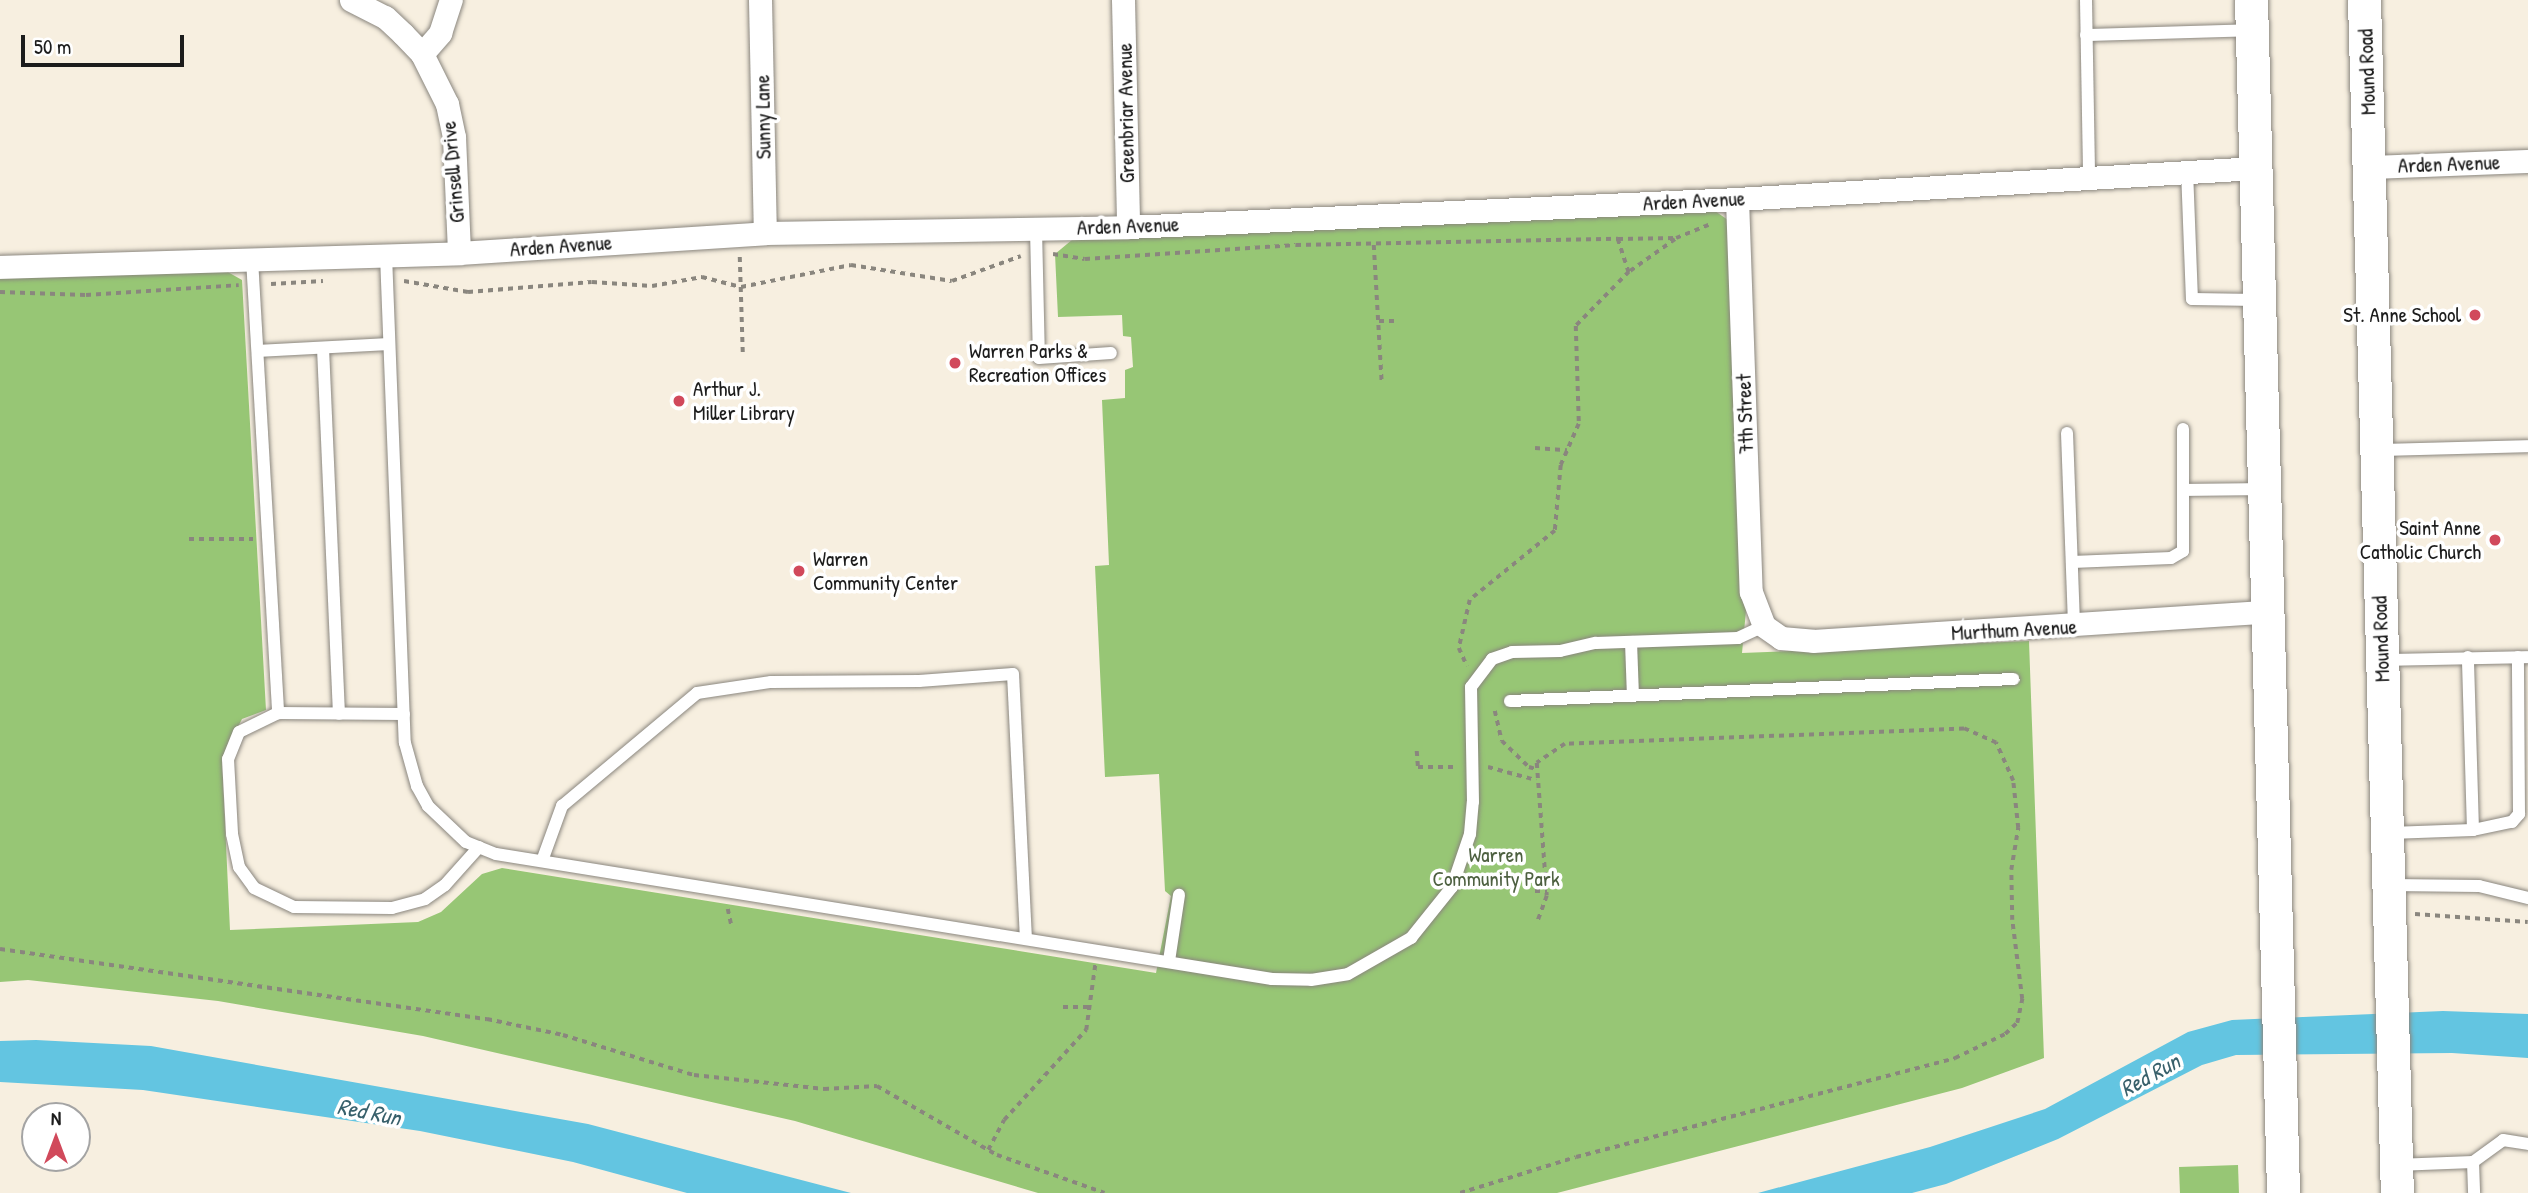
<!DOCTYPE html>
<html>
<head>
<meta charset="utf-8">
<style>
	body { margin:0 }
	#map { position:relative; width:2528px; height:1193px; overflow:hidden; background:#f7efe0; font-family:"Patrick Hand",sans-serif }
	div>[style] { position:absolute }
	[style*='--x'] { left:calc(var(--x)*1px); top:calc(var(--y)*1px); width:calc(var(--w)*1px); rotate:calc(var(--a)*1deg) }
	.green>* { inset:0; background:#97c675; transform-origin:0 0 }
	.water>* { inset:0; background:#63c5e1 }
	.path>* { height:3.5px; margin-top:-1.75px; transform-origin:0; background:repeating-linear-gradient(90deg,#8a867e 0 5px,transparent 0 10px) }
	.roads { filter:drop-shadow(0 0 2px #8a867e) drop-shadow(0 0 2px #8a867e) }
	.lane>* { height:12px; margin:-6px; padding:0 6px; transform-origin:6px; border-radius:6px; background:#fff }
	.street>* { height:23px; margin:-11.5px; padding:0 11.5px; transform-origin:11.5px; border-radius:11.5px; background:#fff }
	.secondary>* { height:33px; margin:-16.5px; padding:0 16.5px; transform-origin:16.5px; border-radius:16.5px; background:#fff }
	.dots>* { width:19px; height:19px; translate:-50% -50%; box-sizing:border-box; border:4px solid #fff; border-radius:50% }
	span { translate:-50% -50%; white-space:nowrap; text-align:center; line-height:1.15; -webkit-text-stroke:7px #fff; paint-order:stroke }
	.street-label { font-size:21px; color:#1c1c1c }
	.poi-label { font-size:21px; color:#1c1c1c }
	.right { translate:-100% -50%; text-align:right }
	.left { translate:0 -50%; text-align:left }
	.park-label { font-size:21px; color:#4d6040 }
	.water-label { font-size:23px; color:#38606b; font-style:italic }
	.north { position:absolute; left:21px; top:1102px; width:70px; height:70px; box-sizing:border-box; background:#fff; border:2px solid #a4a4a4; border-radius:50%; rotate:0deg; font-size:19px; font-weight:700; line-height:28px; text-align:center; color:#1c1c1c }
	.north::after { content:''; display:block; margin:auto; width:24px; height:32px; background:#d1495b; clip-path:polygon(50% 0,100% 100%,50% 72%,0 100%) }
	.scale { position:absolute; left:21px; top:35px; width:163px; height:32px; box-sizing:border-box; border:4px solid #1c1c1c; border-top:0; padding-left:9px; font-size:21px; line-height:24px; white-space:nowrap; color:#1c1c1c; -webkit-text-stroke:5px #fff; paint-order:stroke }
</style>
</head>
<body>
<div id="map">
	<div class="green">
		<div style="clip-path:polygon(1715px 211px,1728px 220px,1747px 600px,1742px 653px,2029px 641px,2044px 1058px,1962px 1088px,1557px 1193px,1038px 1193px,795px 1121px,423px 1036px,218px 1001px,28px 980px,0 982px,0 274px,226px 271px,242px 280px,266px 710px,242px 719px,222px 758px,230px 930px,418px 922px,441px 912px,482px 874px,502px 868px,1156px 973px,1171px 896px,1165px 891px,1159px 774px,1105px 777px,1095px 566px,1109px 565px,1102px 400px,1125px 398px,1125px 370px,1133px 367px,1131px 337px,1123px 336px,1122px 315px,1058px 317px,1055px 254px,1073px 239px)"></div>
		<div style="left:2238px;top:1165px;width:28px;height:59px;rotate:88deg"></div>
	</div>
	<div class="water">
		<div style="clip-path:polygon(2443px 1011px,2528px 1014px,2528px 1058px,2452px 1053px,2236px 1055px,2202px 1065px,2058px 1139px,1946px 1184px,1912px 1193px,1758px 1193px,1930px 1147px,2045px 1109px,2188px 1032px,2232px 1020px)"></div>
		<div style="clip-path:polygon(36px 1040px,151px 1046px,588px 1124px,851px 1193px,687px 1193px,573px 1162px,420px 1131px,143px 1090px,0 1082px,0 1041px)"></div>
	</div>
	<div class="path">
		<div style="--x:1618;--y:239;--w:58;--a:-1"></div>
		<div style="--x:1676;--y:238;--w:35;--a:-22"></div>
		<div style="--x:1374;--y:245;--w:138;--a:86.7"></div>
		<div style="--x:1053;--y:254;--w:32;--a:9"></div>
		<div style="--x:1085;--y:259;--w:211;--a:-3.8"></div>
		<div style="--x:1296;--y:245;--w:322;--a:-1.1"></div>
		<div style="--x:1618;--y:239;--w:35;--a:72"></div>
		<div style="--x:1629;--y:272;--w:76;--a:134.5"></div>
		<div style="--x:1576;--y:326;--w:98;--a:88.2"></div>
		<div style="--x:1579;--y:424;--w:45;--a:113.7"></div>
		<div style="--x:1561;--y:465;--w:66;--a:95.2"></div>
		<div style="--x:1555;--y:531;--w:109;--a:140.9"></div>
		<div style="--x:1470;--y:600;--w:49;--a:102.9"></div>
		<div style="--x:1459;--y:648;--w:20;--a:66"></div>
		<div style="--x:740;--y:257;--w:97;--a:88.2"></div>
		<div style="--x:1630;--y:271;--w:55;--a:-35.4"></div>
		<div style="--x:404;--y:281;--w:65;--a:9.8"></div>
		<div style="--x:468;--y:292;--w:124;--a:-4.6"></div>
		<div style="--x:592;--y:282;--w:60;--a:3.8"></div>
		<div style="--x:652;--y:286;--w:51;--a:-10.2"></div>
		<div style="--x:702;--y:277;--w:40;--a:14.4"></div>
		<div style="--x:741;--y:287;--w:112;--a:-11.3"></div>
		<div style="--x:851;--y:265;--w:102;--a:9"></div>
		<div style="--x:952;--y:281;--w:73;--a:-19.9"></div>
		<div style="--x:271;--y:284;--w:52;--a:-3.3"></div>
		<div style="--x:0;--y:292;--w:86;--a:2"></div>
		<div style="--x:86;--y:295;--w:153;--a:-3.7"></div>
		<div style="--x:1379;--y:321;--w:18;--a:0"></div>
		<div style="--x:1535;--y:448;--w:32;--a:4"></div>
		<div style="--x:189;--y:539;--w:64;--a:0"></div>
		<div style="--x:1495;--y:711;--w:31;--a:77"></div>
		<div style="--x:1502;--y:741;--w:37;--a:44"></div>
		<div style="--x:1529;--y:767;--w:7;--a:16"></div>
		<div style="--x:1417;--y:751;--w:16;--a:86"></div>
		<div style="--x:1418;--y:767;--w:38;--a:0"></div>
		<div style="--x:1488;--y:767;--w:50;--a:15.2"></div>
		<div style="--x:1535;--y:891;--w:12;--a:0"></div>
		<div style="--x:728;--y:909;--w:19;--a:78"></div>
		<div style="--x:2415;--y:914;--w:113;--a:4"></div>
		<div style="--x:0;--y:949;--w:492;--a:8.2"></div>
		<div style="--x:487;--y:1019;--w:78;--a:11.9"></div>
		<div style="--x:563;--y:1035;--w:137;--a:17"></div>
		<div style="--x:694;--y:1075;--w:131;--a:6.1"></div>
		<div style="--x:824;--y:1089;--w:53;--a:-3.2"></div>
		<div style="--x:877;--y:1086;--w:138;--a:29.9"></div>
		<div style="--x:997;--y:1155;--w:114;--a:19.4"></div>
		<div style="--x:1063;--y:1007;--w:28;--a:0"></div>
		<div style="--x:988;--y:1150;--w:34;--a:-62"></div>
		<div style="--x:1004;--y:1120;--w:122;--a:-47.7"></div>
		<div style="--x:1086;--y:1030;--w:66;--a:-82.1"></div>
		<div style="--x:1460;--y:1193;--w:121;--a:-17.2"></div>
		<div style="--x:1576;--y:1157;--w:392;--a:-14.6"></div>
		<div style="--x:1955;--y:1058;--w:55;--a:-25.6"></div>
		<div style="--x:2005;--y:1034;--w:16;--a:-43"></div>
		<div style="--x:2017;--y:1023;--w:25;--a:-78"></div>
		<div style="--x:2022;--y:999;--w:80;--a:-97.2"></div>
		<div style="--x:2012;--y:920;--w:50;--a:-91.1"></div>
		<div style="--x:2011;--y:870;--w:43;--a:-80.5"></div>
		<div style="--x:2018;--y:828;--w:47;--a:-96.1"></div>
		<div style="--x:2013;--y:781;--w:42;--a:-114.1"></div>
		<div style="--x:1996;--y:743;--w:35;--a:-156"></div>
		<div style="--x:1964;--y:729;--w:399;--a:177.8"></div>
		<div style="--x:1565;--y:744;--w:34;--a:146"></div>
		<div style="--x:1537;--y:763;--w:133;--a:85.7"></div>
		<div style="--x:1547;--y:896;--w:27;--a:110"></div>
	</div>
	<div class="roads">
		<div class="lane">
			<div style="--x:2086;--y:0;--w:177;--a:89"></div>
			<div style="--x:2086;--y:35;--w:166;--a:-1.7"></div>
			<div style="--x:2187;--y:170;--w:129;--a:87.8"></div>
			<div style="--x:2192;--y:299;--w:65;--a:0.9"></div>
			<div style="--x:1036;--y:229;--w:129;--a:88.7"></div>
			<div style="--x:1039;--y:358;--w:72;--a:-4"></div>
			<div style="--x:386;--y:255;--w:488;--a:87.8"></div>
			<div style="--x:405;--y:743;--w:45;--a:74.4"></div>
			<div style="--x:417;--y:786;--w:23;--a:61"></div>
			<div style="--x:428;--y:806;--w:52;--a:43.5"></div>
			<div style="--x:466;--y:842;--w:32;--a:22"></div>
			<div style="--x:496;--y:854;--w:786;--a:9.15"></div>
			<div style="--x:1272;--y:979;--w:39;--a:1"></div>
			<div style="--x:1311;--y:980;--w:37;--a:-9"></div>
			<div style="--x:1348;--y:974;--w:73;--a:-29.7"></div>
			<div style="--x:1411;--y:938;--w:65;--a:-51.2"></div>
			<div style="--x:1452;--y:887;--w:56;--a:-71.2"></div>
			<div style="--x:1470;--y:834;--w:32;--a:-85"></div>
			<div style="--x:1473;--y:802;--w:115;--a:-91"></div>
			<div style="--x:1471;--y:687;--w:35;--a:-53"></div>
			<div style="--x:1492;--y:659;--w:21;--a:-19"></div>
			<div style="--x:1512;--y:652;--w:48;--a:-1.2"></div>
			<div style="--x:1560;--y:651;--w:37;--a:-13"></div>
			<div style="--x:1596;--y:643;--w:142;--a:-2"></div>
			<div style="--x:1738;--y:638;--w:29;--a:-25"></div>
			<div style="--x:252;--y:259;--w:455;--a:86.7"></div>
			<div style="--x:278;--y:713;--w:126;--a:0.5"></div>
			<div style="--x:323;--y:348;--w:366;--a:87.5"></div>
			<div style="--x:258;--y:351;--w:130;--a:-3.1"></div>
			<div style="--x:2067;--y:433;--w:193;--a:87.9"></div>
			<div style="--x:2378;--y:450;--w:150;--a:-1.5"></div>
			<div style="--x:2185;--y:490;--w:78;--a:-0.7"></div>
			<div style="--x:2072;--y:562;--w:99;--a:-2.3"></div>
			<div style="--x:2171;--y:558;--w:14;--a:-30"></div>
			<div style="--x:2183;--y:551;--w:122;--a:-90"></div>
			<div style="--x:1631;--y:642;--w:54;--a:87.9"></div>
			<div style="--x:2385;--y:660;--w:143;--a:-1.2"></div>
			<div style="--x:1510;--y:701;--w:504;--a:-2.5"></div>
			<div style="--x:278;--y:713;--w:43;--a:154"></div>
			<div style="--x:239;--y:732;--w:29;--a:112"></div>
			<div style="--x:228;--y:759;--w:75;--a:86.9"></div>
			<div style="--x:232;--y:834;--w:34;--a:78"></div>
			<div style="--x:239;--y:867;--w:26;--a:54"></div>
			<div style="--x:254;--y:888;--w:44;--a:25.4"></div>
			<div style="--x:294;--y:907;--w:98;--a:0.6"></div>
			<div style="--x:392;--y:908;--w:34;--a:-15"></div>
			<div style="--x:425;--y:899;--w:24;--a:-35"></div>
			<div style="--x:445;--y:885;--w:51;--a:-48.2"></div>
			<div style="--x:2473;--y:830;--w:40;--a:-12"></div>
			<div style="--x:2512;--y:822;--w:11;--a:-49"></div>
			<div style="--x:2519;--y:814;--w:157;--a:-90.4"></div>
			<div style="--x:2390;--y:833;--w:83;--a:-2.1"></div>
			<div style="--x:2473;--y:830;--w:173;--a:-91.7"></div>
			<div style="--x:542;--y:861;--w:59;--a:-70"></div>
			<div style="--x:562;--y:806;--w:176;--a:-39.9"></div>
			<div style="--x:697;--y:693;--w:75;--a:-8.5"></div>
			<div style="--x:771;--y:682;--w:148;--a:-0.4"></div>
			<div style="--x:919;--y:681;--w:94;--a:-4.3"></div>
			<div style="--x:1013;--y:674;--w:265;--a:87.2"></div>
			<div style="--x:2391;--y:885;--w:88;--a:0.7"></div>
			<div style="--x:2479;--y:886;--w:50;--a:13.8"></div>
			<div style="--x:1169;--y:961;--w:67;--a:-81.4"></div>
			<div style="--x:2473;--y:1162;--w:31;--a:88"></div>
			<div style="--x:2396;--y:1165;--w:77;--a:-2.2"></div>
			<div style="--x:2473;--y:1162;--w:37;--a:-36"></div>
			<div style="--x:2503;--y:1140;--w:25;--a:9"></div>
		</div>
		<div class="street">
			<div style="--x:351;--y:0;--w:38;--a:27"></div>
			<div style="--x:385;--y:17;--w:25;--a:43"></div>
			<div style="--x:403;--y:34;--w:28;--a:46"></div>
			<div style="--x:422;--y:54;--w:56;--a:63.4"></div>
			<div style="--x:447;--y:104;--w:34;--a:78"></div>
			<div style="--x:454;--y:137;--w:116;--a:87.5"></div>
			<div style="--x:760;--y:0;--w:233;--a:88.8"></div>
			<div style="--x:1123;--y:0;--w:227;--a:88.7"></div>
			<div style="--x:422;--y:54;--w:28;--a:-49"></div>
			<div style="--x:440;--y:33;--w:35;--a:-72"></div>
			<div style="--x:2370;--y:167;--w:158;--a:-2.2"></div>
			<div style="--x:1737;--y:199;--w:393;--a:88"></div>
			<div style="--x:1751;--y:592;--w:36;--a:69"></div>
			<div style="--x:1764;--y:626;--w:21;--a:35"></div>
			<div style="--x:1781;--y:638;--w:32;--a:5"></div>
			<div style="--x:1813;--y:641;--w:455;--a:-3.7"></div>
			<div style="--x:0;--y:267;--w:459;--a:-1.7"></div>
			<div style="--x:459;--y:253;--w:307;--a:-3.7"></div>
			<div style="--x:765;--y:233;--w:363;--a:-0.9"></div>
			<div style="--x:1128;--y:227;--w:610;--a:-2.63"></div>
			<div style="--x:1737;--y:199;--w:519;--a:-3.42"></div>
		</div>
		<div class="secondary">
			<div style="--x:2251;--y:0;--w:1193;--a:88.46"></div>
			<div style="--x:2364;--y:0;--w:1193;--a:88.42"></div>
		</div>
	</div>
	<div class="dots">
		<div style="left:2475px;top:315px;background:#d1495b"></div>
		<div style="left:955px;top:363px;background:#d1495b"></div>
		<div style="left:679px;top:401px;background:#d1495b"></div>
		<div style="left:2495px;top:540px;background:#d1495b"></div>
		<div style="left:799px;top:571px;background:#d1495b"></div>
	</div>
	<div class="street-label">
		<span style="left:2367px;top:72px;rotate:-92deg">Mound Road</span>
		<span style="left:1126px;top:113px;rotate:-91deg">Greenbriar Avenue</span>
		<span style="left:763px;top:117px;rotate:-91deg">Sunny Lane</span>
		<span style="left:2449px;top:164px;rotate:-2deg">Arden Avenue</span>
		<span style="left:453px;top:172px;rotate:-95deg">Grinsell Drive</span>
		<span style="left:1694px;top:201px;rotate:-3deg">Arden Avenue</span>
		<span style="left:1128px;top:226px;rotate:-2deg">Arden Avenue</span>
		<span style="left:561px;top:246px;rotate:-4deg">Arden Avenue</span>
		<span style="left:1745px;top:414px;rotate:-92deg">7th Street</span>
		<span style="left:2014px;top:630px;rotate:-3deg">Murthum Avenue</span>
		<span style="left:2381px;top:639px;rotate:-92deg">Mound Road</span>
	</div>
	<div class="poi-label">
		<span class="right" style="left:2461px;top:315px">St. Anne School</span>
		<span class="left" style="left:969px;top:363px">Warren Parks &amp;<br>Recreation Offices</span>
		<span class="left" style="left:693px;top:401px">Arthur J.<br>Miller Library</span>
		<span class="right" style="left:2481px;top:540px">Saint Anne<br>Catholic Church</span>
		<span class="left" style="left:813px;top:571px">Warren<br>Community Center</span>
	</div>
	<div class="park-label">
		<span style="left:1496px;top:867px">Warren<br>Community Park</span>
	</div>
	<div class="water-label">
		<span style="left:2150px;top:1075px;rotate:-29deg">Red Run</span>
		<span style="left:369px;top:1112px;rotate:11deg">Red Run</span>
	</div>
	<div class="north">N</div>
	<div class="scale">50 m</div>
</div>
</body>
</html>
